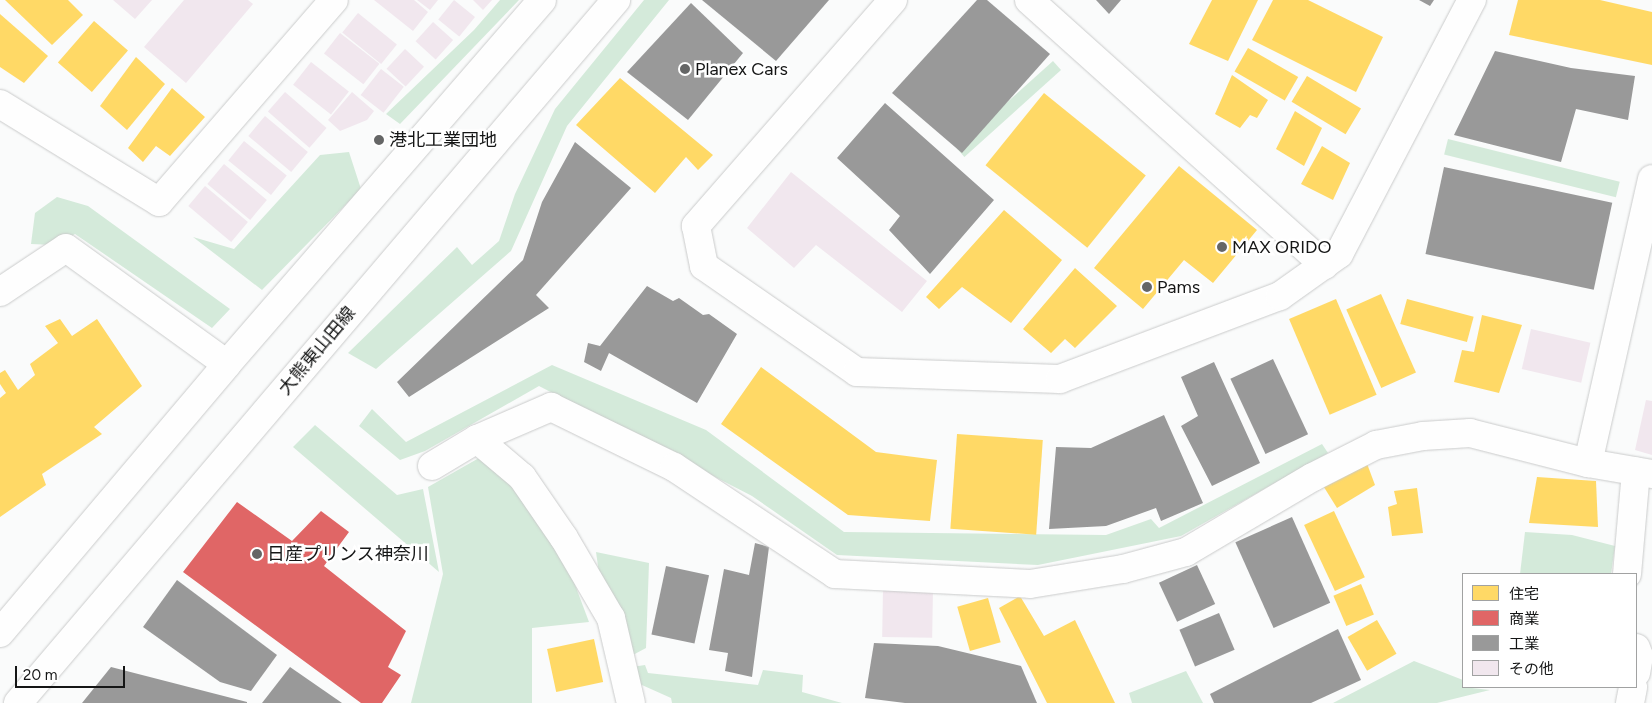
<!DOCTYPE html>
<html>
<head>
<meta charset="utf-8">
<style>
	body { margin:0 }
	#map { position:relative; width:1652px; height:703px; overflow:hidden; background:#fafbfb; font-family:Figtree,"Noto Sans JP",sans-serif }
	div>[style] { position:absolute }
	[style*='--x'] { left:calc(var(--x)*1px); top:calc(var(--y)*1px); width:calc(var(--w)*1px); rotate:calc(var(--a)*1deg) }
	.green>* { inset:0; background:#d4eada; transform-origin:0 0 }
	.homes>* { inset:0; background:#ffd966; transform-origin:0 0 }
	.shops>* { inset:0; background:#e06666 }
	.industry>* { inset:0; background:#999; transform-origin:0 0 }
	.building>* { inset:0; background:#f1e7ee; transform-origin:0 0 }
	.roads { filter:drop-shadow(0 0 1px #cacbcb) drop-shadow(0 0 1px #cacbcb) }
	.minor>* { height:28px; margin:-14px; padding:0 14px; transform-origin:14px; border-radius:14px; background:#fefefe }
	.tertiary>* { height:28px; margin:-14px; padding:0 14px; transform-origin:14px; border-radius:14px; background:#fefefe }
	.dots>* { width:14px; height:14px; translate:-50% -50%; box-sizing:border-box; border:2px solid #fff; border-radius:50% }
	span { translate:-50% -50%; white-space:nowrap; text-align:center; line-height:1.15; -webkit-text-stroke:5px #fff; paint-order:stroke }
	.poi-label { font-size:18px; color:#151616 }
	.left { translate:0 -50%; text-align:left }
	.street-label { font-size:18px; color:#151616 }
	.legend { position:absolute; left:1462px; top:573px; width:175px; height:115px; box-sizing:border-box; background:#fff; border:1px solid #a1a2a2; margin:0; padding:6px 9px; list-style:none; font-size:15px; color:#151616 }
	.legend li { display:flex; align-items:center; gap:10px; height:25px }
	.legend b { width:25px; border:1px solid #a1a2a2 }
	.scale { position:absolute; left:15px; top:666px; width:110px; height:22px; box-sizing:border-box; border:2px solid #151616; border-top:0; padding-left:6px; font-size:15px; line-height:18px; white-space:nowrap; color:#151616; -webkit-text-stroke:4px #fff; paint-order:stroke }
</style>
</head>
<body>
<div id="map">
	<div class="green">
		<div style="clip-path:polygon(500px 0,519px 0,400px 124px,386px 114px,474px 30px)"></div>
		<div style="clip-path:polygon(644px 0,669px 0,567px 126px,511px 251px,376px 369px,348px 353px,457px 247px,472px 265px,499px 241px,515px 194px,555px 109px)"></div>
		<div style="left:1053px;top:61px;width:12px;height:130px;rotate:48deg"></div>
		<div style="left:1448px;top:139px;width:177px;height:16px;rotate:14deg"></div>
		<div style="clip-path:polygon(349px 152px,361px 189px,262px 290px,193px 237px,234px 249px,320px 155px)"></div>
		<div style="clip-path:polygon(57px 197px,88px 206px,230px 309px,212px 328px,75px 234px,54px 245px,31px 244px,35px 213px)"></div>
		<div style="clip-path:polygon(552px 365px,706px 430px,844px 532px,1106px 535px,1151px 519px,1159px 528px,1322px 444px,1328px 453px,1181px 536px,1038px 565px,837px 555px,752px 496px,539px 386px,425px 451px,400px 460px,359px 426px,372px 409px,406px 442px)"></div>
		<div style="clip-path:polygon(315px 425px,397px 495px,423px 489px,439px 572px,293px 447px)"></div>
		<div style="clip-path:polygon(479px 458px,509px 483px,568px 566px,589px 622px,532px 628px,532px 703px,411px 703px,443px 574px,428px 487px)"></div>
		<div style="clip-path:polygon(1525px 532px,1572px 535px,1615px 546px,1611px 574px,1520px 574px)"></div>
		<div style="clip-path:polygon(596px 552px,649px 563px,646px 648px,631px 656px,599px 573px)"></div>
		<div style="clip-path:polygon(1414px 661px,1463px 680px,1463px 687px,1490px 690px,1437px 703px,1333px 703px)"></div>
		<div style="clip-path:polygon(645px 665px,648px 673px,758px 685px,763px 670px,803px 675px,802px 692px,842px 703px,672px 703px,671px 698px,633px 681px,632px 667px)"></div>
		<div style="clip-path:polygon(1186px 671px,1203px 703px,1132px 703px,1129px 693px)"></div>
	</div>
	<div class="homes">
		<div style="clip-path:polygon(5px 0,68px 0,83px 15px,52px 45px)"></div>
		<div style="clip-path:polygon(1212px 0,1258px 0,1228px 61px,1189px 44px)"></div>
		<div style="clip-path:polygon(1273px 0,1308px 0,1383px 37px,1356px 92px,1252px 40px)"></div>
		<div style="clip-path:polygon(1518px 0,1600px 0,1652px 12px,1652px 65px,1509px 35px)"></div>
		<div style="clip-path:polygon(0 14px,48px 56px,24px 83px,0 67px)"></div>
		<div style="left:94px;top:21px;width:45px;height:55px;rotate:41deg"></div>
		<div style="left:1248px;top:48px;width:58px;height:27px;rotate:30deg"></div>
		<div style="clip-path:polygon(136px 57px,165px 84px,127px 130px,100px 106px)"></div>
		<div style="clip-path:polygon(1232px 75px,1268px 100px,1257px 118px,1250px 115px,1240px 128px,1215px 114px)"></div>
		<div style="left:1307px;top:76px;width:63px;height:30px;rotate:31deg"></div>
		<div style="clip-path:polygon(620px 78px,713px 155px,698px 170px,686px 157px,655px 193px,576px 125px)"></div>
		<div style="clip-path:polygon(172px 88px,205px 117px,170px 156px,156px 146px,143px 162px,128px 148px)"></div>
		<div style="left:1044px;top:93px;width:131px;height:93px;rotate:39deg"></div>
		<div style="clip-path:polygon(1295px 111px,1322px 128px,1304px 166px,1276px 149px)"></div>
		<div style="clip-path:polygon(1322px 146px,1350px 163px,1333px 200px,1301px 184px)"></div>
		<div style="clip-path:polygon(1179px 166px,1257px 230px,1213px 283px,1184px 260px,1143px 309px,1094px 268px)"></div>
		<div style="clip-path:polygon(1004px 210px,1062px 260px,1011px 323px,962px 287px,939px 309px,926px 297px)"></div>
		<div style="clip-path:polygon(1075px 268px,1117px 306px,1075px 348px,1065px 339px,1051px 353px,1023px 329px)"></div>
		<div style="left:1381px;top:294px;width:86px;height:38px;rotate:66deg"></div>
		<div style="left:1336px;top:299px;width:104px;height:51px;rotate:67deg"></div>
		<div style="left:1407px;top:299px;width:69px;height:26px;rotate:15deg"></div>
		<div style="clip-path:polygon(1482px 315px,1522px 325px,1499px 393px,1454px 382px,1462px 350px,1474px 352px)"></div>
		<div style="clip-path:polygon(60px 319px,72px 336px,97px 319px,142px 386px,94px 427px,102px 434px,42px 474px,46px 485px,0 517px,0 398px,6px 393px,0 384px,0 373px,5px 370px,18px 390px,35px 375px,30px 364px,58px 343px,45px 326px)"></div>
		<div style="clip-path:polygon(761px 367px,876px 452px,937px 460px,930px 521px,848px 515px,721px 424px)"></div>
		<div style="left:957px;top:434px;width:86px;height:95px;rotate:4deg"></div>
		<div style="clip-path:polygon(1366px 461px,1375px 485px,1337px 508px,1322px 484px)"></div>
		<div style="clip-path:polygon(1537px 477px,1596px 481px,1598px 527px,1529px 523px)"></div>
		<div style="clip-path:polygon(1417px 488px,1423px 533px,1392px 536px,1388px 507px,1397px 504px,1394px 491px)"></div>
		<div style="left:1334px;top:511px;width:73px;height:33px;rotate:65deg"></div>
		<div style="left:1361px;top:584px;width:33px;height:30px;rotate:67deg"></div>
		<div style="clip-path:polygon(1020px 596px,1044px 636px,1075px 620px,1115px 703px,1047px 703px,999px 608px)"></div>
		<div style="left:988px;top:598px;width:46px;height:32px;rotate:74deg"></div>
		<div style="left:1377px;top:620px;width:39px;height:34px;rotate:60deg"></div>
		<div style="left:594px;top:639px;width:44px;height:48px;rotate:78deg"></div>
	</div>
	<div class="shops">
		<div style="clip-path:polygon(237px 502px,292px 541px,321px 511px,349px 532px,324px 566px,406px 631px,388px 667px,401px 675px,382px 703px,361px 703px,183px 572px)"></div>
	</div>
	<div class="industry">
		<div style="clip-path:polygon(702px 0,829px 0,776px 61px)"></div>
		<div style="clip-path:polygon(977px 0,987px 0,1050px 54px,962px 153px,892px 93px)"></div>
		<div style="clip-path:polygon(1096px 0,1121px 0,1109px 14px)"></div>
		<div style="clip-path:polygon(1419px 0,1434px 0,1430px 6px)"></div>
		<div style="clip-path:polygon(691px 3px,743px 53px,688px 120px,627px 72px)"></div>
		<div style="clip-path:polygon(1495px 51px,1571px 68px,1635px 76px,1628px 120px,1576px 109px,1561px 162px,1454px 135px)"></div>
		<div style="clip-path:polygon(885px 103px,994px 200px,930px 274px,889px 230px,900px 216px,837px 158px)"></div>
		<div style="clip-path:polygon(575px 142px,631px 188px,536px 295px,549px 308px,409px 397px,397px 382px,523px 260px,542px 202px)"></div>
		<div style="left:1444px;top:167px;width:172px;height:89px;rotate:12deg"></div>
		<div style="clip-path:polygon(647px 286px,673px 301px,679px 298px,703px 315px,709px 314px,737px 334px,697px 403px,609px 353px,601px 371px,584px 362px,588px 343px,600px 346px)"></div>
		<div style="left:1273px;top:359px;width:83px;height:47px;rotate:65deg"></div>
		<div style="clip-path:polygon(1214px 362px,1260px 463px,1212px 486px,1181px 426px,1198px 416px,1181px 377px)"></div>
		<div style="clip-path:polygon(1164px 415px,1203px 503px,1161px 521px,1156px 508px,1106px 526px,1049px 529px,1056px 447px,1091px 448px)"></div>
		<div style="left:1292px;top:517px;width:94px;height:62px;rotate:66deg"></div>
		<div style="clip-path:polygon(755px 543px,769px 547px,752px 677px,725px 671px,728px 653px,709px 650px,724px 569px,749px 575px)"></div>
		<div style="left:1197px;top:565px;width:43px;height:42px;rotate:65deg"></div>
		<div style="left:666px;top:566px;width:44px;height:70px;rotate:12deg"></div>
		<div style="clip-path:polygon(177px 580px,277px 655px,251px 691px,220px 682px,143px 627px)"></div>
		<div style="left:1219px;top:613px;width:40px;height:43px;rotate:67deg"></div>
		<div style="clip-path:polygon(1338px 629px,1361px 680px,1311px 703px,1214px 703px,1210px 694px)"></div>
		<div style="clip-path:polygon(874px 643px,938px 646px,1021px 666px,1037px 703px,905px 703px,865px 698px)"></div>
		<div style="clip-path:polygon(111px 667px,247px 702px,247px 703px,82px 703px)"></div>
		<div style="clip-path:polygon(290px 667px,342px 703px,262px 703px)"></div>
	</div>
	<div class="building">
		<div style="clip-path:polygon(113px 0,152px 0,135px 19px)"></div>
		<div style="clip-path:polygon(184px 0,248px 0,253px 4px,186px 83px,144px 47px)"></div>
		<div style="clip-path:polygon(374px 0,414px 0,428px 12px,413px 31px)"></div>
		<div style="clip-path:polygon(417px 0,438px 0,430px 10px)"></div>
		<div style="left:454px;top:0;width:27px;height:25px;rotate:39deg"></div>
		<div style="clip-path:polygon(473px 0,492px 0,483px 10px)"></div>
		<div style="left:358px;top:13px;width:50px;height:25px;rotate:39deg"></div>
		<div style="left:433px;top:22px;width:27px;height:26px;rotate:42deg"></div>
		<div style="left:340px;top:33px;width:50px;height:26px;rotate:38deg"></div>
		<div style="left:405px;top:49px;width:26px;height:27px;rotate:43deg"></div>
		<div style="left:311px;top:62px;width:48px;height:29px;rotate:38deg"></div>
		<div style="left:381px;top:69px;width:29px;height:33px;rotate:38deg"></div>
		<div style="left:285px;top:92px;width:55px;height:26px;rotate:41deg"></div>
		<div style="clip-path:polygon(352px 92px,374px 111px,367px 120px,340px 131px,328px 120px)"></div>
		<div style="left:265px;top:116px;width:56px;height:26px;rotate:40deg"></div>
		<div style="left:244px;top:141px;width:55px;height:25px;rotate:39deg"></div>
		<div style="left:224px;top:164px;width:56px;height:26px;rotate:40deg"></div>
		<div style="clip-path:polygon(791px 172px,927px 281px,902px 312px,816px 245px,794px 268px,747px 228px)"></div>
		<div style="left:205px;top:186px;width:56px;height:26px;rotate:40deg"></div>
		<div style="left:1531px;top:329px;width:61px;height:41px;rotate:13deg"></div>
		<div style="clip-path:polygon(1646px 400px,1652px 401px,1652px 455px,1635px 450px)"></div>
		<div style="left:883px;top:589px;width:50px;height:48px;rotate:1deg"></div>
	</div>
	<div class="roads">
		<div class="minor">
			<div style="--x:893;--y:0;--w:300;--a:131.1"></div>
			<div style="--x:696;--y:226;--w:41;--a:78.7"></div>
			<div style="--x:704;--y:266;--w:186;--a:34.7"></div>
			<div style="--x:857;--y:372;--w:203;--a:2"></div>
			<div style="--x:1060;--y:379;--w:235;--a:-20.7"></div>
			<div style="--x:1280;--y:296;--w:72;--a:-35.4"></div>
			<div style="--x:1339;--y:254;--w:287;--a:-62.4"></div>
			<div style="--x:1029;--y:0;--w:397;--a:41.9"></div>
			<div style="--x:0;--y:104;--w:187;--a:31.6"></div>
			<div style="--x:159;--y:202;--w:267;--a:-49.1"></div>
			<div style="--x:0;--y:292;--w:79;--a:-33.7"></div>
			<div style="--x:66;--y:248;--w:198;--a:35.8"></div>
			<div style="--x:477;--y:439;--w:59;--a:40.2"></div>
			<div style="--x:522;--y:477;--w:74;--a:55.5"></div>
			<div style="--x:564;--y:538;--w:93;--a:59.6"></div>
			<div style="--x:611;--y:618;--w:87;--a:76.8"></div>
			<div style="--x:1588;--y:463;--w:291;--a:-77.3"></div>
			<div style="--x:432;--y:466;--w:52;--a:-31"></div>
			<div style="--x:477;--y:439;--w:81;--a:-23.4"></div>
			<div style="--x:551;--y:407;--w:137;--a:26"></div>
			<div style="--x:674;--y:467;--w:193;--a:33.6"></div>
			<div style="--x:835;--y:574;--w:195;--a:2.9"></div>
			<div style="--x:1030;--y:584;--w:94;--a:-9.2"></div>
			<div style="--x:1123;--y:569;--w:65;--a:-15.1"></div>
			<div style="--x:1186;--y:552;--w:147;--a:-30.6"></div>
			<div style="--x:1313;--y:477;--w:71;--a:-26.9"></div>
			<div style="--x:1376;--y:445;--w:48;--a:-10.8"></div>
			<div style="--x:1423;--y:436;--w:47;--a:-3.7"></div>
			<div style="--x:1470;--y:433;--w:122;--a:14.3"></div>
			<div style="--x:1588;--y:463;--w:65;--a:9.8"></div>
			<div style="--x:1627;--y:574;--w:103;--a:-85"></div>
			<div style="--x:1636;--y:648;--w:9;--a:69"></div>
			<div style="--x:1639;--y:656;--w:17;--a:100"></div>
			<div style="--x:1630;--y:703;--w:16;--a:-79"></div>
		</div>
		<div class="tertiary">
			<div style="--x:0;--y:633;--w:352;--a:-49.8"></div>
			<div style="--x:227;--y:364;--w:481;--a:-49.1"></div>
			<div style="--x:18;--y:703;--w:923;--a:-49.61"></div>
		</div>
	</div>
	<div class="dots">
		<div style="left:685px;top:69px;background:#656666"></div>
		<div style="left:379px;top:140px;background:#656666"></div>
		<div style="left:1222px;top:247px;background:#656666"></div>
		<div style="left:1147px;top:287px;background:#656666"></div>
		<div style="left:257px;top:554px;background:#656666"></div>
	</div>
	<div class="poi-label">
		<span class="left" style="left:695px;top:69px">Planex Cars</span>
		<span class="left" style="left:389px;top:140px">港北工業団地</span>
		<span class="left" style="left:1232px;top:247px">MAX ORIDO</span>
		<span class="left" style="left:1157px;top:287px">Pams</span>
		<span class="left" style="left:267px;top:554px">日産プリンス神奈川</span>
	</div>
	<div class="street-label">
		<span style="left:317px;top:351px;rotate:-50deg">大熊東山田線</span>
	</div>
	<ul class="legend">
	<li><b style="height:14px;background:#ffd966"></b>住宅</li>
	<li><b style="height:14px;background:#e06666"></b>商業</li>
	<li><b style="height:14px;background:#999"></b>工業</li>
	<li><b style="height:14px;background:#f1e7ee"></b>その他</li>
	</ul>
	<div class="scale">20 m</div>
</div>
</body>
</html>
